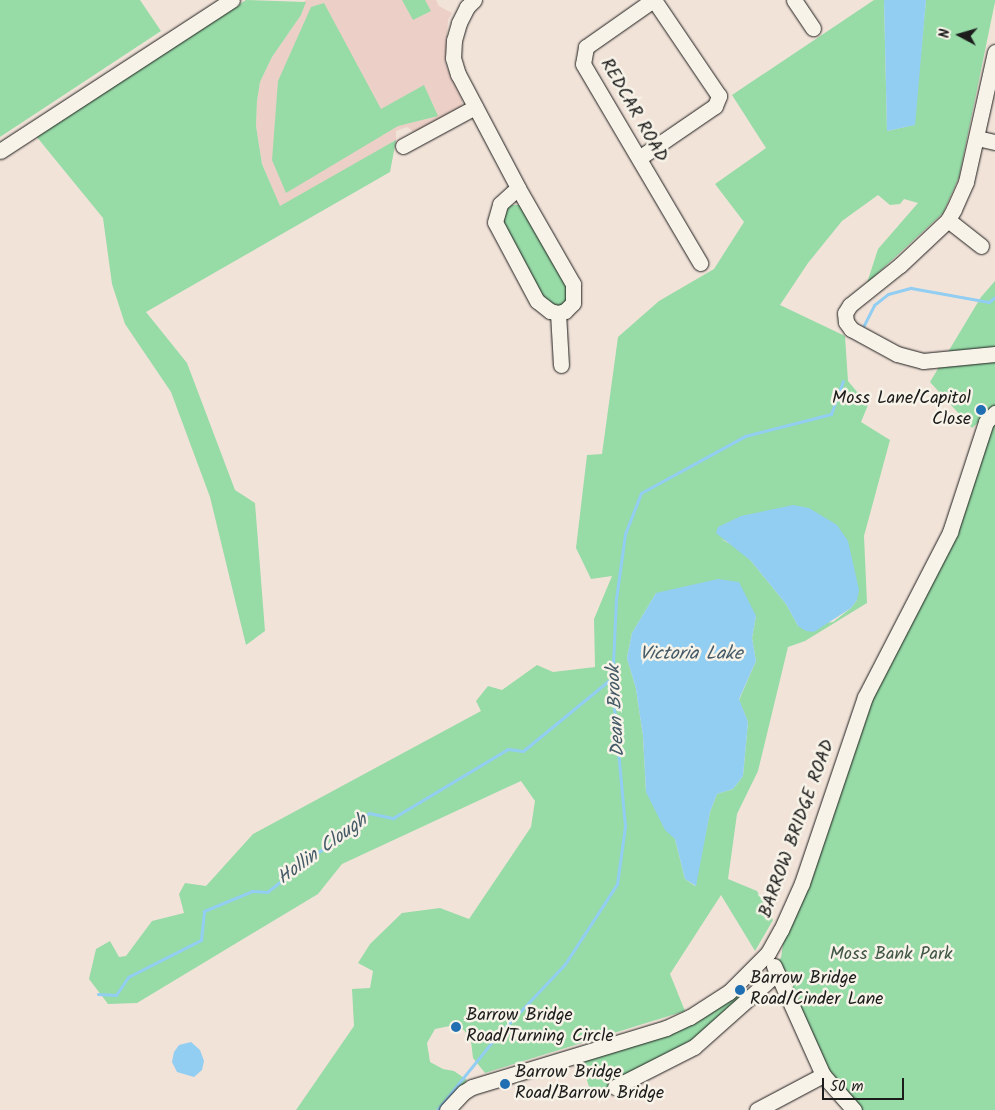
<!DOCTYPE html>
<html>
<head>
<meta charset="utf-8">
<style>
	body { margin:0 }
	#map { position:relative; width:995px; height:1110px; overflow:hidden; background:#f2e3d9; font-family:Kalam,sans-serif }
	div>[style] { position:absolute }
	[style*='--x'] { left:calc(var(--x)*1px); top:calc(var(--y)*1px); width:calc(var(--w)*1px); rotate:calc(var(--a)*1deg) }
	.built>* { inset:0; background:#ecd0c7 }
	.green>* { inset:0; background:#97dba7 }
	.water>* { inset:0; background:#92cdf2 }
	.stream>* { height:3px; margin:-1.5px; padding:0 1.5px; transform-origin:1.5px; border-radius:1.5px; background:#92cdf2 }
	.roads { filter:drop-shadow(0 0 1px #1c1c1c) drop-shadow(0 0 1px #1c1c1c) }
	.minor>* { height:15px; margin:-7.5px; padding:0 7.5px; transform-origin:7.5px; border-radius:7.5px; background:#f7f3e8 }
	.dots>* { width:14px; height:14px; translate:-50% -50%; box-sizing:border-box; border:2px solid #f7f3e8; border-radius:50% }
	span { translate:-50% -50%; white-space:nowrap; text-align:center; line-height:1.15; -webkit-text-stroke:5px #f7f3e8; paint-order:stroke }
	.street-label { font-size:18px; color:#1c1c1c }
	.poi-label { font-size:18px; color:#1c1c1c }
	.right { translate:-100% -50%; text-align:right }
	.left { translate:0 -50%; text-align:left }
	.park-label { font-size:18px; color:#415546 }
	.water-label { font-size:19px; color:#455a67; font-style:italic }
	.north { position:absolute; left:935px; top:10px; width:50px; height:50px; -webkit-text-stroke:4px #f7f3e8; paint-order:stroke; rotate:276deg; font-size:14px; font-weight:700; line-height:20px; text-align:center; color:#1c1c1c }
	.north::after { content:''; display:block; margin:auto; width:18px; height:22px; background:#1c1c1c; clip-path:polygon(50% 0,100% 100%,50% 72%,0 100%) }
	.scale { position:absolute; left:822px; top:1078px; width:82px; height:22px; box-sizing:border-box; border:2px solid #1c1c1c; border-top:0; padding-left:6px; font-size:15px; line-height:18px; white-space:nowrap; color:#1c1c1c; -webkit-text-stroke:4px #f7f3e8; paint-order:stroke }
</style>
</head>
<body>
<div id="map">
	<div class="built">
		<div style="clip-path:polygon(305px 0,436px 0,439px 6px,452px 13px,448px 20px,445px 63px,462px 100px,462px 107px,414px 132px,407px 127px,396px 131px,396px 140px,387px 147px,280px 207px,262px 164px,256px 126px,257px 101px,260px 82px,272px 57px,301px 15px)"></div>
	</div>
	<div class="green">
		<div style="clip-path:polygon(0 0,140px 0,161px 31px,0 137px)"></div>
		<div style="clip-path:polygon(246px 0,306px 2px,301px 15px,272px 57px,260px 82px,257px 101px,256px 126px,262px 164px,280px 206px,396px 140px,390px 172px,146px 312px,187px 363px,235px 490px,255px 503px,265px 631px,246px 645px,210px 497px,171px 392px,125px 324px,112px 284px,103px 218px,36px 136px)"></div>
		<div style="clip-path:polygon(402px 0,425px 0,431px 11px,413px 20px)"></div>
		<div style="clip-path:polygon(evenodd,874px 0,884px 0,887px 131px,914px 125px,926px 0,995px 0,995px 2px,959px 177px,943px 213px,867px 283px,878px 249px,918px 203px,904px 199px,900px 204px,890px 205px,878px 195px,842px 221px,808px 263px,780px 305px,845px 336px,848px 381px,868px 405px,861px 422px,890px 440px,864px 536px,867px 603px,805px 641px,788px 647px,758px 771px,737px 814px,728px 879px,757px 891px,773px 920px,755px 951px,721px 895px,670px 974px,685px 1011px,485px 1073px,473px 1058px,471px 1041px,464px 1030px,450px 1026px,435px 1029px,427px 1043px,430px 1062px,443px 1069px,454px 1071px,467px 1080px,442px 1110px,296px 1110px,354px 1026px,352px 989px,370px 988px,373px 971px,358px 963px,370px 944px,402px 913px,440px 908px,469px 919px,531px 827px,535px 801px,521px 781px,342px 864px,318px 894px,137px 1003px,108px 1004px,89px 979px,96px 949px,110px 941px,119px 957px,126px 956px,152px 921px,184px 913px,179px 894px,185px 883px,206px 886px,253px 834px,481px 711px,476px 701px,488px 686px,502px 690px,537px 665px,553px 672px,595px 667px,594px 619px,612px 576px,591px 579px,576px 548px,587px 455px,602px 454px,618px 337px,659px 301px,714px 269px,744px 222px,715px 184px,766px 148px,732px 95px,874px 0,719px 538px,857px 600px,851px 608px,833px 622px,798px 626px,786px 604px,751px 561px,734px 546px,719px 538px,874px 0,656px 593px,756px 616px,752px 638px,756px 661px,739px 700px,748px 722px,743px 776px,733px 789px,717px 794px,710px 812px,695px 886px,685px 879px,675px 839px,646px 792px,643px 736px,636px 689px,627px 658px,632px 633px,656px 593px)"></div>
		<div style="clip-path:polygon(324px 3px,381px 109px,424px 85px,438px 116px,398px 126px,286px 193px,272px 160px,278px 81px,311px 7px)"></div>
		<div style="clip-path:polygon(509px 205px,520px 205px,568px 287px,570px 297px,560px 307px,546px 304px,500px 218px,501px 212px)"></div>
		<div style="clip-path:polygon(995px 281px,995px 407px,972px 428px,930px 382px,981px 297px)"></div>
		<div style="clip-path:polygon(995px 417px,995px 1110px,859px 1110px,823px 1075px,773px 963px,781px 958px,783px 944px,869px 701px)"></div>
		<div style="clip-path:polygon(746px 991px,696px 1038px,611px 1086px,591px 1093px,581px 1061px,723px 1004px)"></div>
	</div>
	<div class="water">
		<div style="clip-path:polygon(884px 0,926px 0,915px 125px,887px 131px)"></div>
		<div style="clip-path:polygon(793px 505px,809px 508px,837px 525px,848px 541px,859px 590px,857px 600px,851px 608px,814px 632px,806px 631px,798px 626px,786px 604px,751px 561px,716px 533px,718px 527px,741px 516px)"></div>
		<div style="clip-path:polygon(718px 579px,739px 582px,756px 616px,752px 638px,756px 661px,739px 699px,748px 722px,743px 776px,733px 789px,717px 794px,710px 812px,696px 886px,685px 879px,675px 839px,665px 830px,646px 792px,643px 736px,636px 689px,627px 658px,632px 633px,656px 593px)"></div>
		<div style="clip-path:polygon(191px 1042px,200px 1050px,204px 1061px,202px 1070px,194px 1077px,177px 1072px,172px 1062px,174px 1052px,179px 1045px)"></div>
	</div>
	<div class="stream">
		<div style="--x:864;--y:325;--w:22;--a:-63"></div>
		<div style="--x:874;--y:305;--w:18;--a:-38"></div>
		<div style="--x:888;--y:294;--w:24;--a:-15"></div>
		<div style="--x:911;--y:288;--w:79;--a:10.2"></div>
		<div style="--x:989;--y:302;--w:8;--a:-40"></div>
		<div style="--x:98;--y:994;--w:18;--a:3"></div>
		<div style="--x:116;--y:995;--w:22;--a:-56"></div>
		<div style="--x:128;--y:977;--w:82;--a:-26.9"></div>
		<div style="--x:201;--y:940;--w:29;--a:-84"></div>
		<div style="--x:204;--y:911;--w:52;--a:-22.6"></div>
		<div style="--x:252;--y:891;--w:15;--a:4"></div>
		<div style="--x:267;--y:892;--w:129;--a:-37.8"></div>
		<div style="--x:369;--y:813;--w:25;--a:12"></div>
		<div style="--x:393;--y:818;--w:134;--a:-31"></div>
		<div style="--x:508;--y:749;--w:15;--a:8"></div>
		<div style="--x:523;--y:751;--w:115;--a:-39.4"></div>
		<div style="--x:437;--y:1110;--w:95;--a:-51"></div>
		<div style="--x:497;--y:1036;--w:99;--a:-46.6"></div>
		<div style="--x:565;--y:964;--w:95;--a:-57"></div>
		<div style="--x:617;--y:884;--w:59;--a:-82.1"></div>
		<div style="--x:625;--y:826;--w:141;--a:-95.3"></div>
		<div style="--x:612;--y:686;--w:87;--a:-87.4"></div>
		<div style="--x:616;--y:599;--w:66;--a:-82.1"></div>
		<div style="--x:625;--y:534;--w:44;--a:-68.7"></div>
		<div style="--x:641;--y:493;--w:119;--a:-28.7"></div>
		<div style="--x:745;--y:436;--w:89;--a:-14.3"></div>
		<div style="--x:831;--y:414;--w:35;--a:-70"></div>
	</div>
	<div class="roads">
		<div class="minor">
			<div style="--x:474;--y:0;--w:10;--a:135"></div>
			<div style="--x:467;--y:7;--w:18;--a:117"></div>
			<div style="--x:459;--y:23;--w:18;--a:106"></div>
			<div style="--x:454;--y:40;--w:18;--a:93"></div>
			<div style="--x:453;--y:58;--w:17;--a:73"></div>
			<div style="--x:458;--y:74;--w:129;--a:62.2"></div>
			<div style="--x:518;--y:188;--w:111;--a:60.2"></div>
			<div style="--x:573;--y:284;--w:19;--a:90"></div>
			<div style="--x:573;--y:303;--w:11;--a:135"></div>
			<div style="--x:565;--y:311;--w:7;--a:164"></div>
			<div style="--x:558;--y:313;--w:8;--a:-166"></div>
			<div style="--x:550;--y:311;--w:16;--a:-142"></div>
			<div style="--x:537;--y:301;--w:89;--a:-118"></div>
			<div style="--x:495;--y:222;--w:19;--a:-74"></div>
			<div style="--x:500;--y:204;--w:24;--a:-42"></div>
			<div style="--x:653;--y:0;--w:82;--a:145"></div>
			<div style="--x:586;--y:47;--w:17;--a:100"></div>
			<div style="--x:583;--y:64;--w:231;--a:59.5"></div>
			<div style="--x:794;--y:0;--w:34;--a:56"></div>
			<div style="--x:995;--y:52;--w:133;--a:102.6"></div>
			<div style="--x:966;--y:182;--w:30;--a:114"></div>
			<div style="--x:954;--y:209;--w:13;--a:119"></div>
			<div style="--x:948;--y:220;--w:66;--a:136.8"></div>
			<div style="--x:900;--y:265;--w:64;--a:141.3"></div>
			<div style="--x:850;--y:305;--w:9;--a:122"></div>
			<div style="--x:845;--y:313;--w:9;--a:84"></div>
			<div style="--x:846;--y:322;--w:9;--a:54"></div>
			<div style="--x:851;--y:329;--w:52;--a:28.5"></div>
			<div style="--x:897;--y:354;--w:27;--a:15"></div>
			<div style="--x:923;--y:361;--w:72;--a:-5.6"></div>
			<div style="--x:977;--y:138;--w:18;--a:13"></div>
			<div style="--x:403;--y:146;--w:82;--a:-28.4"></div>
			<div style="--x:0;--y:151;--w:277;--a:-33.1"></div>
			<div style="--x:639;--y:158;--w:92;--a:-34.4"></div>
			<div style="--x:715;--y:106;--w:11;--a:-68"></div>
			<div style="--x:719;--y:96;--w:116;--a:-124.1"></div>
			<div style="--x:948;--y:220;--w:42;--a:38.2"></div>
			<div style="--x:558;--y:313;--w:52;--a:86.7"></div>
			<div style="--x:774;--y:966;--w:120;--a:65.8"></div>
			<div style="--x:823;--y:1075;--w:47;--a:48.5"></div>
			<div style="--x:615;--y:1087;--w:89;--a:-26.9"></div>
			<div style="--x:694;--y:1047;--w:111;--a:-41.7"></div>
			<div style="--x:447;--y:1110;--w:25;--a:-47"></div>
			<div style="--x:464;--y:1092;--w:9;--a:-32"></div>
			<div style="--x:472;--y:1087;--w:203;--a:-16.9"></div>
			<div style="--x:666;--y:1028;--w:26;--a:-25"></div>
			<div style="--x:690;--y:1017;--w:46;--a:-32.7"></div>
			<div style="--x:729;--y:992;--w:55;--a:-45"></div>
			<div style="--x:768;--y:953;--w:26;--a:-61"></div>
			<div style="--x:781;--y:930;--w:51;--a:-65.9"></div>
			<div style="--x:802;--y:883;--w:196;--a:-71.3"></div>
			<div style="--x:865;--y:697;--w:186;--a:-62.7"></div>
			<div style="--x:950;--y:532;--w:116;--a:-71.9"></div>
			<div style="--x:986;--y:422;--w:13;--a:-45"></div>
			<div style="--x:757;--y:1110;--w:75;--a:-27.9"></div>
		</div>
	</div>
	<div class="dots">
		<div style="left:981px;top:410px;background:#1f6fb2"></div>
		<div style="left:740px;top:990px;background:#1f6fb2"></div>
		<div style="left:456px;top:1027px;background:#1f6fb2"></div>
		<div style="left:505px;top:1084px;background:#1f6fb2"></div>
	</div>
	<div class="street-label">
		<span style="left:633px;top:111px;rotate:60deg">REDCAR ROAD</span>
		<span style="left:798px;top:829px;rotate:-70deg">BARROW BRIDGE ROAD</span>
	</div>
	<div class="poi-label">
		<span class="right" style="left:971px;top:410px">Moss Lane/Capitol<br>Close</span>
		<span class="left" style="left:750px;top:990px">Barrow Bridge<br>Road/Cinder Lane</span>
		<span class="left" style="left:466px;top:1027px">Barrow Bridge<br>Road/Turning Circle</span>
		<span class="left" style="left:515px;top:1084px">Barrow Bridge<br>Road/Barrow Bridge</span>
	</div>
	<div class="park-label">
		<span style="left:891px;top:955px">Moss Bank Park</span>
	</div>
	<div class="water-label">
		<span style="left:691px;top:655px">Victoria Lake</span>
		<span style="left:617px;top:711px;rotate:-93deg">Dean Brook</span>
		<span style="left:323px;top:850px;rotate:-36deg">Hollin Clough</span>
	</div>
	<div class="north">N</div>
	<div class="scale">50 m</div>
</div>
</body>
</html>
